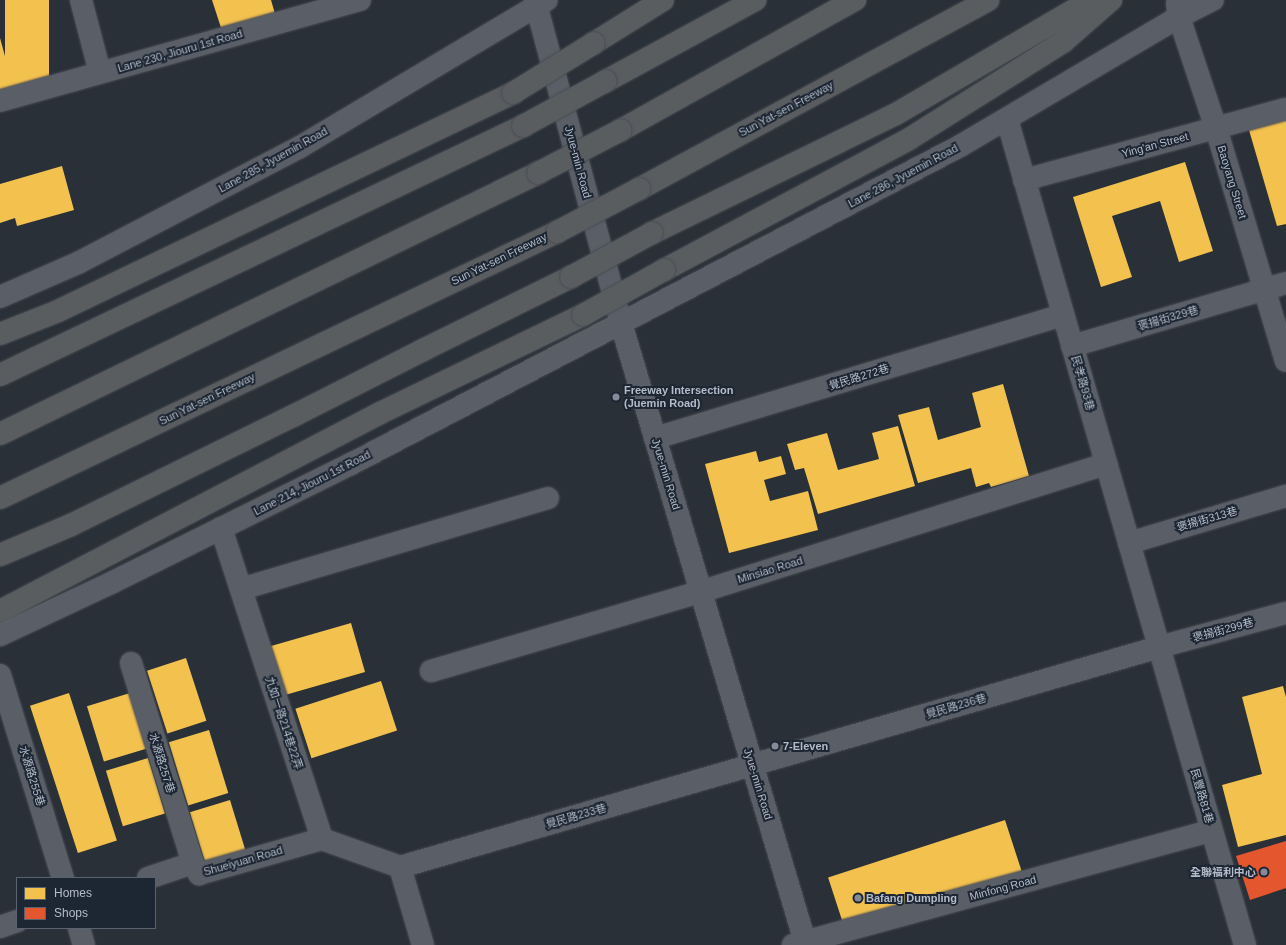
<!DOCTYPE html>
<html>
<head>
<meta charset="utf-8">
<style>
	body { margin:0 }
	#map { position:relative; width:1286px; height:945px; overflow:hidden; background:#2a3038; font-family:Helvetica,"Noto Sans TC",sans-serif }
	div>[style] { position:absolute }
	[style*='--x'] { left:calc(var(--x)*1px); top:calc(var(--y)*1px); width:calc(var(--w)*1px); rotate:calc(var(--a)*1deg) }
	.homes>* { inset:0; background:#f2c14e; transform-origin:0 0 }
	.shops>* { inset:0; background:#e4572e }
	.roads { filter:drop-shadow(0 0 1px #484c53) drop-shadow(0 0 1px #484c53) }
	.minor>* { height:22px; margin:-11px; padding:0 11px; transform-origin:11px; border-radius:11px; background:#5a5e66 }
	.highway>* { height:22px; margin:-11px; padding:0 11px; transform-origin:11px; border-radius:11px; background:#5a5d60 }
	.bridges { filter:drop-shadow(0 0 1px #474c53) drop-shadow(0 0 1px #474c53) }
	.highway-bridge>* { height:22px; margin:-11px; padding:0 11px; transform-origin:11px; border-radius:11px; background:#5a5d60 }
	.dots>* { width:11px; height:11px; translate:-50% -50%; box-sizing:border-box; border:2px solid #1d2633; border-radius:50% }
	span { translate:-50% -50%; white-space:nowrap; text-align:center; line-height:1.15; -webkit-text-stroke:4px #1d2633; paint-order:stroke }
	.street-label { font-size:11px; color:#b4bcc9 }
	.poi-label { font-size:11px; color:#b4bcc9; font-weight:700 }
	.left { translate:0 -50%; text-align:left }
	.right { translate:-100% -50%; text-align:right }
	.legend { position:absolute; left:16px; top:877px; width:140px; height:52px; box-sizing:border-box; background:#1d2633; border:1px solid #59626f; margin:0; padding:5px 7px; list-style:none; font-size:12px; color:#b4bcc9 }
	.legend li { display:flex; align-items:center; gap:8px; height:20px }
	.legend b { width:20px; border:1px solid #59626f }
</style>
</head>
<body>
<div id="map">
	<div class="homes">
		<div style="left:5px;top:0;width:44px;height:91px"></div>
		<div style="clip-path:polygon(212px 0,271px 0,278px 24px,225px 40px)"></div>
		<div style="clip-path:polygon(0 38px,16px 96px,0 100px)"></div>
		<div style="clip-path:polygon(1286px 119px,1286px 224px,1277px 226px,1249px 130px)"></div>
		<div style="clip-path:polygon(1185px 162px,1213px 251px,1179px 262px,1160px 201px,1112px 216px,1132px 277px,1101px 287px,1073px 197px)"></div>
		<div style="clip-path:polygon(62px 166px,74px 210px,17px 226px,15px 218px,0 223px,0 184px)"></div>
		<div style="clip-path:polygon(1003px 384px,1029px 476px,991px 487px,989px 483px,976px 487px,971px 468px,918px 483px,898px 415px,929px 407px,938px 440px,981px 427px,972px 393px)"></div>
		<div style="clip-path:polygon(898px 426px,915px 486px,818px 514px,804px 468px,795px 470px,787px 444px,827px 433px,838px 470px,879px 459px,872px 433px)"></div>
		<div style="clip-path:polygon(756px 451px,759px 462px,781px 456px,786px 474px,764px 480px,770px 501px,808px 491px,818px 530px,729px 553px,705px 464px)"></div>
		<div style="left:351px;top:623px;width:51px;height:84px;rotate:74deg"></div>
		<div style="left:186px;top:658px;width:66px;height:41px;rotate:72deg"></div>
		<div style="left:381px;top:681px;width:52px;height:90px;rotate:72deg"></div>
		<div style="clip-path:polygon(1283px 686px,1286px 697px,1286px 835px,1238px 847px,1222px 785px,1262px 774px,1242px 697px)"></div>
		<div style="left:69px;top:693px;width:155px;height:41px;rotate:72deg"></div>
		<div style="left:130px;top:693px;width:58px;height:45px;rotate:73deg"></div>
		<div style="left:209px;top:730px;width:66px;height:42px;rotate:73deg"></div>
		<div style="left:148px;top:758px;width:58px;height:44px;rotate:73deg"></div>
		<div style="left:230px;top:800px;width:66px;height:42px;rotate:73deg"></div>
		<div style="left:1005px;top:820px;width:54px;height:186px;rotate:72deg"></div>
	</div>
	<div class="shops">
		<div style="clip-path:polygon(1286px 841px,1286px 888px,1250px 900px,1236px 856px)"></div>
	</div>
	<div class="roads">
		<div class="minor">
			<div style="--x:81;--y:0;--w:75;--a:75.4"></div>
			<div style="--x:535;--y:0;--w:334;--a:75.1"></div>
			<div style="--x:621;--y:323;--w:649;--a:73.44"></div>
			<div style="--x:1177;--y:4;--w:13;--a:81"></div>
			<div style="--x:1179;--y:17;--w:117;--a:71.6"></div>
			<div style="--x:1216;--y:128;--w:243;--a:73.3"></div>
			<div style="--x:0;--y:101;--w:374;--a:-15.7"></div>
			<div style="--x:1007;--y:119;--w:860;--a:73.93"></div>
			<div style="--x:1024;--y:180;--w:271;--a:-15.2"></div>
			<div style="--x:0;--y:297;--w:87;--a:-23.6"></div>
			<div style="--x:80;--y:262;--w:248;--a:-27.6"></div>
			<div style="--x:300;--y:147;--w:287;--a:-30.8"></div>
			<div style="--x:1072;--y:346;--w:223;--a:-16.4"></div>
			<div style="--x:655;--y:438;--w:426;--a:-16.8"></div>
			<div style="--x:221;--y:528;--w:327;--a:72"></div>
			<div style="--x:322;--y:839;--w:83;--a:19.7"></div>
			<div style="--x:1129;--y:543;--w:164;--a:-16.7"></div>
			<div style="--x:241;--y:589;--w:320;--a:-16.5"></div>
			<div style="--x:0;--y:635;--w:123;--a:-25.1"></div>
			<div style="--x:111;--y:583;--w:268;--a:-26.4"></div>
			<div style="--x:351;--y:464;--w:687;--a:-27.57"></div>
			<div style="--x:960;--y:146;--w:254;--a:-30.5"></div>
			<div style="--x:1179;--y:17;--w:38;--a:-27"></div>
			<div style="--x:131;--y:663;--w:209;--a:72.8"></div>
			<div style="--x:193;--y:863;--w:13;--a:61"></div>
			<div style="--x:199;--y:874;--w:128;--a:-15.9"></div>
			<div style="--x:431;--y:671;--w:280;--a:-16.4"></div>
			<div style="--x:700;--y:592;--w:426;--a:-17.5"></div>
			<div style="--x:0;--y:675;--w:213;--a:72.8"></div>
			<div style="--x:400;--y:867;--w:790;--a:-16.16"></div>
			<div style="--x:1159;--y:647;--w:131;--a:-15"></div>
			<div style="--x:400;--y:867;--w:81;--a:73.6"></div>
			<div style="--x:148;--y:878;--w:47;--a:-18.4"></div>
			<div style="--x:0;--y:927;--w:18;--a:-19"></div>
			<div style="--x:79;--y:928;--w:18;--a:74"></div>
			<div style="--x:793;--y:945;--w:434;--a:-15.3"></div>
		</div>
		<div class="highway">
			<div style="--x:594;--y:43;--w:81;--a:-31.9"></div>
			<div style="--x:606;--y:81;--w:170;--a:-28.5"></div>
			<div style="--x:621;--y:130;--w:268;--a:-29.1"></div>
			<div style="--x:639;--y:189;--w:397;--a:-28.4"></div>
			<div style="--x:652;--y:233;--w:271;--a:-26"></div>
			<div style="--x:896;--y:114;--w:226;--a:-30.3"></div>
			<div style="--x:664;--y:270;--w:278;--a:-28.1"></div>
			<div style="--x:909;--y:139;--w:182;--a:-32.2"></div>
			<div style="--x:1063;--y:42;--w:64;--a:-41.2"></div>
			<div style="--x:0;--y:334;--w:62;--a:-21.6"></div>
			<div style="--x:58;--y:311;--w:505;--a:-25.6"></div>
			<div style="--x:0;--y:375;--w:579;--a:-25.46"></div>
			<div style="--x:0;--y:434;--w:598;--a:-25.88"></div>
			<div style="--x:0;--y:498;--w:617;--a:-25.53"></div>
			<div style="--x:0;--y:555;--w:77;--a:-22.9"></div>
			<div style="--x:71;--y:525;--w:250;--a:-26.2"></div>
			<div style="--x:295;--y:415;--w:144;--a:-26.9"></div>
			<div style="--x:423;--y:350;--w:165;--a:-26.3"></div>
			<div style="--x:0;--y:611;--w:428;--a:-27.5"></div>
			<div style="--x:380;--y:413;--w:225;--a:-25.8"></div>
		</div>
	</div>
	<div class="bridges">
		<div class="highway-bridge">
			<div style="--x:513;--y:93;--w:95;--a:-31.7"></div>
			<div style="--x:523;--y:126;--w:94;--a:-28.5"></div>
			<div style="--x:538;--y:173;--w:93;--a:-27.4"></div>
			<div style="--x:557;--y:232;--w:93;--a:-27.7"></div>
			<div style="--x:571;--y:277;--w:92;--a:-28.5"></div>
			<div style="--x:583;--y:315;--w:93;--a:-29.1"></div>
		</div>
	</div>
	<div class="dots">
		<div style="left:616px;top:397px;background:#848b96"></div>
		<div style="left:775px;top:746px;background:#848b96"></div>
		<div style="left:1264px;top:872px;background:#848b96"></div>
		<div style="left:858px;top:898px;background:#848b96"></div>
	</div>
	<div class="street-label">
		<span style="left:180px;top:51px;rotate:-16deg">Lane 230, Jiouru 1st Road</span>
		<span style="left:786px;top:109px;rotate:-28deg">Sun Yat-sen Freeway</span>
		<span style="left:1155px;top:145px;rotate:-15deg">Ying'an Street</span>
		<span style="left:273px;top:160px;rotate:-29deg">Lane 285, Jyuemin Road</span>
		<span style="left:578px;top:162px;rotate:75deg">Jyue-min Road</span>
		<span style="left:903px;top:176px;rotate:-28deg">Lane 286, Jyuemin Road</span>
		<span style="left:1232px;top:182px;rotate:73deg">Baoyang Street</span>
		<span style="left:499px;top:259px;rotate:-26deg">Sun Yat-sen Freeway</span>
		<span style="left:1168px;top:318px;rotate:-16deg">褒揚街329巷</span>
		<span style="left:859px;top:377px;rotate:-17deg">覺民路272巷</span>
		<span style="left:1083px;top:383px;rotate:74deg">民孝路93巷</span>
		<span style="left:207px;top:399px;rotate:-26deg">Sun Yat-sen Freeway</span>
		<span style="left:666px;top:474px;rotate:73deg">Jyue-min Road</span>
		<span style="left:312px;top:483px;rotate:-27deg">Lane 214, Jiouru 1st Road</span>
		<span style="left:1207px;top:519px;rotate:-16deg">褒揚街313巷</span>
		<span style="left:770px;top:570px;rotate:-17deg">Minsiao Road</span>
		<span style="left:1223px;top:630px;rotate:-15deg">褒揚街299巷</span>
		<span style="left:956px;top:706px;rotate:-16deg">覺民路236巷</span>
		<span style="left:284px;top:723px;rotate:72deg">九如一路214巷22弄</span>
		<span style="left:162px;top:763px;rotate:73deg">水源路257巷</span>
		<span style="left:32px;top:776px;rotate:73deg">水源路255巷</span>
		<span style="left:758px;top:784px;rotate:73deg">Jyue-min Road</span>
		<span style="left:1202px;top:796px;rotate:74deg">民豐路81巷</span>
		<span style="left:576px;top:816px;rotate:-16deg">覺民路233巷</span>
		<span style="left:243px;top:861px;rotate:-16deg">Shueiyuan Road</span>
		<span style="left:1003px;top:888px;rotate:-15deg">Minfong Road</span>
	</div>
	<div class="poi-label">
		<span class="left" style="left:624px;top:397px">Freeway Intersection<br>(Juemin Road)</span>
		<span class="left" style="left:783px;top:746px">7-Eleven</span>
		<span class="right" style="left:1256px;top:872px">全聯福利中心</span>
		<span class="left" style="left:866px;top:898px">Bafang Dumpling</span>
	</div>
	<ul class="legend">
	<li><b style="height:11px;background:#f2c14e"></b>Homes</li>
	<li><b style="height:11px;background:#e4572e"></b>Shops</li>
	</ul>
</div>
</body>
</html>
